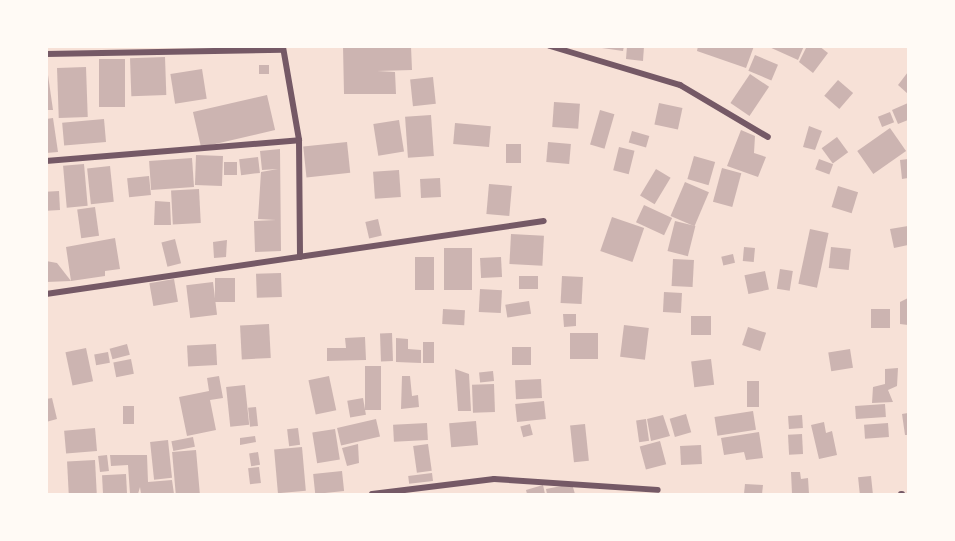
<!DOCTYPE html>
<html>
<head>
<meta charset="utf-8">
<style>
	body { margin:0 }
	#map { position:relative; width:955px; height:541px; overflow:hidden; background:#f7e1d7; font-family:"Alegreya Sans",sans-serif }
	div>[style] { position:absolute }
	[style*='--x'] { left:calc(var(--x)*1px); top:calc(var(--y)*1px); width:calc(var(--w)*1px); rotate:calc(var(--a)*1deg) }
	.building>* { inset:0; background:#ccb4b1; transform-origin:0 0 }
	.minor>* { height:6px; margin:-3px; padding:0 3px; transform-origin:3px; border-radius:3px; background:#755966 }
	span { translate:-50% -50%; white-space:nowrap; text-align:center; line-height:1.15; -webkit-text-stroke:6px #fffaf5; paint-order:stroke }
	.frame { position:absolute; inset:0; border:48px solid #fffaf5; pointer-events:none }
</style>
</head>
<body>
<div id="map">
	<div class="building">
		<div style="clip-path:polygon(343px 46px,411px 46px,412px 70px,377px 71px,395px 72px,396px 94px,344px 94px)"></div>
		<div style="clip-path:polygon(588px 46px,624px 46px,623px 51px)"></div>
		<div style="clip-path:polygon(627px 46px,644px 46px,643px 61px,626px 59px)"></div>
		<div style="clip-path:polygon(698px 46px,754px 46px,746px 68px,697px 51px)"></div>
		<div style="clip-path:polygon(767px 46px,804px 46px,798px 60px)"></div>
		<div style="clip-path:polygon(807px 46px,819px 46px,828px 53px,813px 73px,799px 62px)"></div>
		<div style="left:755px;top:55px;width:25px;height:17px;rotate:23deg"></div>
		<div style="left:165px;top:57px;width:38px;height:35px;rotate:88deg"></div>
		<div style="left:125px;top:59px;width:48px;height:26px;rotate:90deg"></div>
		<div style="clip-path:polygon(46px 61px,53px 110px,46px 110px)"></div>
		<div style="left:269px;top:65px;width:9px;height:10px;rotate:90deg"></div>
		<div style="left:86px;top:67px;width:50px;height:29px;rotate:88deg"></div>
		<div style="left:202px;top:69px;width:30px;height:32px;rotate:81deg"></div>
		<div style="clip-path:polygon(908px 72px,908px 94px,898px 85px)"></div>
		<div style="left:750px;top:74px;width:23px;height:35px;rotate:34deg"></div>
		<div style="left:433px;top:77px;width:27px;height:23px;rotate:84deg"></div>
		<div style="left:838px;top:80px;width:20px;height:21px;rotate:41deg"></div>
		<div style="left:267px;top:95px;width:36px;height:76px;rotate:77deg"></div>
		<div style="left:554px;top:102px;width:26px;height:25px;rotate:4deg"></div>
		<div style="left:659px;top:103px;width:24px;height:22px;rotate:12deg"></div>
		<div style="clip-path:polygon(908px 103px,908px 120px,898px 124px,892px 110px)"></div>
		<div style="left:600px;top:110px;width:15px;height:36px;rotate:16deg"></div>
		<div style="left:890px;top:112px;width:11px;height:13px;rotate:68deg"></div>
		<div style="left:431px;top:115px;width:41px;height:26px;rotate:86deg"></div>
		<div style="clip-path:polygon(53px 118px,58px 152px,46px 153px,46px 119px)"></div>
		<div style="left:104px;top:119px;width:23px;height:42px;rotate:85deg"></div>
		<div style="left:399px;top:120px;width:32px;height:26px;rotate:81deg"></div>
		<div style="left:455px;top:123px;width:36px;height:21px;rotate:5deg"></div>
		<div style="clip-path:polygon(809px 126px,822px 131px,815px 150px,803px 147px)"></div>
		<div style="left:890px;top:128px;width:28px;height:40px;rotate:55deg"></div>
		<div style="clip-path:polygon(741px 130px,755px 136px,754px 153px,766px 157px,758px 177px,727px 166px)"></div>
		<div style="left:632px;top:131px;width:18px;height:12px;rotate:16deg"></div>
		<div style="left:837px;top:137px;width:19px;height:19px;rotate:54deg"></div>
		<div style="left:347px;top:142px;width:31px;height:44px;rotate:84deg"></div>
		<div style="left:548px;top:142px;width:23px;height:20px;rotate:5deg"></div>
		<div style="left:506px;top:144px;width:15px;height:19px"></div>
		<div style="left:619px;top:147px;width:16px;height:24px;rotate:14deg"></div>
		<div style="clip-path:polygon(280px 149px,281px 251px,255px 252px,254px 221px,276px 220px,258px 219px,261px 172px,278px 169px,262px 170px,260px 151px)"></div>
		<div style="left:196px;top:155px;width:27px;height:30px;rotate:2deg"></div>
		<div style="left:694px;top:156px;width:22px;height:24px;rotate:16deg"></div>
		<div style="left:258px;top:157px;width:16px;height:19px;rotate:83deg"></div>
		<div style="left:192px;top:158px;width:29px;height:43px;rotate:86deg"></div>
		<div style="left:819px;top:159px;width:15px;height:11px;rotate:20deg"></div>
		<div style="clip-path:polygon(908px 159px,908px 178px,902px 179px,900px 160px)"></div>
		<div style="left:224px;top:162px;width:13px;height:13px"></div>
		<div style="left:84px;top:164px;width:42px;height:21px;rotate:85deg"></div>
		<div style="left:110px;top:166px;width:36px;height:23px;rotate:84deg"></div>
		<div style="left:722px;top:168px;width:20px;height:35px;rotate:15deg"></div>
		<div style="left:656px;top:169px;width:17px;height:31px;rotate:31deg"></div>
		<div style="left:399px;top:170px;width:27px;height:26px;rotate:86deg"></div>
		<div style="left:149px;top:176px;width:19px;height:22px;rotate:84deg"></div>
		<div style="left:440px;top:178px;width:19px;height:20px;rotate:87deg"></div>
		<div style="left:685px;top:182px;width:26px;height:37px;rotate:23deg"></div>
		<div style="left:489px;top:184px;width:23px;height:30px;rotate:5deg"></div>
		<div style="left:838px;top:186px;width:21px;height:22px;rotate:17deg"></div>
		<div style="left:199px;top:189px;width:34px;height:28px;rotate:87deg"></div>
		<div style="left:59px;top:191px;width:19px;height:13px;rotate:87deg"></div>
		<div style="clip-path:polygon(155px 201px,170px 202px,171px 225px,154px 225px)"></div>
		<div style="left:644px;top:205px;width:31px;height:19px;rotate:25deg"></div>
		<div style="left:95px;top:207px;width:29px;height:18px;rotate:82deg"></div>
		<div style="left:612px;top:217px;width:34px;height:36px;rotate:19deg"></div>
		<div style="left:378px;top:219px;width:17px;height:13px;rotate:77deg"></div>
		<div style="left:675px;top:221px;width:21px;height:31px;rotate:14deg"></div>
		<div style="clip-path:polygon(908px 226px,908px 245px,894px 248px,890px 229px)"></div>
		<div style="left:810px;top:229px;width:19px;height:56px;rotate:12deg"></div>
		<div style="left:511px;top:234px;width:33px;height:30px;rotate:3deg"></div>
		<div style="clip-path:polygon(115px 238px,120px 269px,105px 271px,105px 276px,71px 281px,66px 247px)"></div>
		<div style="left:175px;top:239px;width:25px;height:14px;rotate:76deg"></div>
		<div style="clip-path:polygon(227px 240px,226px 257px,214px 258px,213px 242px)"></div>
		<div style="left:744px;top:247px;width:11px;height:14px;rotate:5deg"></div>
		<div style="left:831px;top:247px;width:20px;height:21px;rotate:6deg"></div>
		<div style="left:444px;top:248px;width:28px;height:42px"></div>
		<div style="left:733px;top:254px;width:9px;height:12px;rotate:77deg"></div>
		<div style="left:415px;top:257px;width:19px;height:33px"></div>
		<div style="left:501px;top:257px;width:20px;height:21px;rotate:87deg"></div>
		<div style="left:673px;top:259px;width:21px;height:27px;rotate:3deg"></div>
		<div style="clip-path:polygon(46px 261px,57px 263px,71px 281px,46px 282px)"></div>
		<div style="left:780px;top:269px;width:13px;height:20px;rotate:9deg"></div>
		<div style="left:765px;top:271px;width:19px;height:21px;rotate:78deg"></div>
		<div style="left:281px;top:273px;width:24px;height:25px;rotate:88deg"></div>
		<div style="left:519px;top:276px;width:19px;height:13px"></div>
		<div style="left:562px;top:276px;width:21px;height:27px;rotate:3deg"></div>
		<div style="left:215px;top:278px;width:20px;height:24px"></div>
		<div style="left:174px;top:279px;width:23px;height:25px;rotate:80deg"></div>
		<div style="left:213px;top:282px;width:33px;height:27px;rotate:83deg"></div>
		<div style="left:480px;top:289px;width:22px;height:23px;rotate:3deg"></div>
		<div style="left:664px;top:292px;width:18px;height:20px;rotate:3deg"></div>
		<div style="clip-path:polygon(908px 298px,908px 325px,900px 324px,900px 302px)"></div>
		<div style="left:529px;top:301px;width:13px;height:24px;rotate:81deg"></div>
		<div style="left:443px;top:309px;width:22px;height:15px;rotate:3deg"></div>
		<div style="left:871px;top:309px;width:19px;height:19px"></div>
		<div style="clip-path:polygon(563px 314px,576px 314px,576px 326px,564px 327px)"></div>
		<div style="left:691px;top:316px;width:20px;height:19px"></div>
		<div style="left:269px;top:324px;width:34px;height:29px;rotate:87deg"></div>
		<div style="left:624px;top:325px;width:25px;height:32px;rotate:7deg"></div>
		<div style="left:748px;top:327px;width:19px;height:19px;rotate:18deg"></div>
		<div style="left:392px;top:333px;width:28px;height:12px;rotate:88deg"></div>
		<div style="left:570px;top:333px;width:28px;height:26px"></div>
		<div style="clip-path:polygon(365px 337px,366px 360px,327px 361px,327px 348px,346px 348px,345px 338px)"></div>
		<div style="clip-path:polygon(396px 338px,408px 339px,408px 349px,421px 350px,421px 363px,396px 362px)"></div>
		<div style="left:423px;top:342px;width:11px;height:21px"></div>
		<div style="left:127px;top:344px;width:11px;height:18px;rotate:75deg"></div>
		<div style="left:216px;top:344px;width:21px;height:29px;rotate:87deg"></div>
		<div style="left:512px;top:347px;width:19px;height:18px"></div>
		<div style="left:86px;top:348px;width:34px;height:21px;rotate:78deg"></div>
		<div style="left:850px;top:349px;width:19px;height:22px;rotate:81deg"></div>
		<div style="left:108px;top:352px;width:11px;height:14px;rotate:80deg"></div>
		<div style="left:131px;top:359px;width:15px;height:18px;rotate:79deg"></div>
		<div style="left:711px;top:359px;width:26px;height:20px;rotate:83deg"></div>
		<div style="left:365px;top:366px;width:16px;height:44px"></div>
		<div style="clip-path:polygon(898px 368px,897px 386px,888px 390px,893px 402px,872px 403px,873px 387px,885px 384px,885px 369px)"></div>
		<div style="clip-path:polygon(455px 369px,469px 374px,471px 411px,458px 411px)"></div>
		<div style="left:493px;top:371px;width:10px;height:14px;rotate:84deg"></div>
		<div style="clip-path:polygon(219px 376px,223px 398px,210px 400px,216px 430px,187px 436px,179px 397px,209px 391px,207px 378px)"></div>
		<div style="left:329px;top:376px;width:35px;height:21px;rotate:78deg"></div>
		<div style="clip-path:polygon(402px 376px,410px 376px,412px 396px,418px 395px,419px 407px,401px 409px)"></div>
		<div style="left:541px;top:379px;width:19px;height:26px;rotate:87deg"></div>
		<div style="left:747px;top:381px;width:12px;height:26px"></div>
		<div style="left:494px;top:384px;width:28px;height:22px;rotate:88deg"></div>
		<div style="left:245px;top:385px;width:40px;height:19px;rotate:84deg"></div>
		<div style="clip-path:polygon(52px 398px,57px 419px,46px 422px,46px 399px)"></div>
		<div style="left:363px;top:398px;width:17px;height:16px;rotate:80deg"></div>
		<div style="left:544px;top:401px;width:18px;height:29px;rotate:84deg"></div>
		<div style="left:885px;top:404px;width:13px;height:30px;rotate:86deg"></div>
		<div style="left:123px;top:406px;width:11px;height:18px"></div>
		<div style="left:256px;top:407px;width:19px;height:8px;rotate:84deg"></div>
		<div style="left:753px;top:411px;width:19px;height:39px;rotate:81deg"></div>
		<div style="clip-path:polygon(908px 413px,908px 435px,905px 435px,902px 414px)"></div>
		<div style="left:686px;top:414px;width:19px;height:17px;rotate:74deg"></div>
		<div style="clip-path:polygon(663px 415px,670px 436px,651px 441px,647px 419px)"></div>
		<div style="left:802px;top:415px;width:13px;height:14px;rotate:86deg"></div>
		<div style="left:376px;top:419px;width:18px;height:40px;rotate:77deg"></div>
		<div style="left:646px;top:419px;width:22px;height:10px;rotate:82deg"></div>
		<div style="left:476px;top:421px;width:24px;height:27px;rotate:85deg"></div>
		<div style="clip-path:polygon(824px 422px,826px 433px,832px 431px,837px 455px,819px 459px,811px 425px)"></div>
		<div style="left:427px;top:423px;width:17px;height:34px;rotate:87deg"></div>
		<div style="left:888px;top:423px;width:14px;height:24px;rotate:86deg"></div>
		<div style="left:530px;top:424px;width:11px;height:10px;rotate:75deg"></div>
		<div style="left:585px;top:424px;width:37px;height:15px;rotate:84deg"></div>
		<div style="left:95px;top:428px;width:23px;height:31px;rotate:85deg"></div>
		<div style="left:298px;top:428px;width:17px;height:11px;rotate:83deg"></div>
		<div style="left:335px;top:429px;width:31px;height:23px;rotate:81deg"></div>
		<div style="clip-path:polygon(759px 432px,763px 458px,746px 460px,744px 452px,724px 455px,721px 438px)"></div>
		<div style="left:802px;top:434px;width:20px;height:14px;rotate:87deg"></div>
		<div style="clip-path:polygon(255px 436px,256px 442px,240px 445px,240px 438px)"></div>
		<div style="left:193px;top:437px;width:10px;height:22px;rotate:79deg"></div>
		<div style="left:168px;top:440px;width:38px;height:18px;rotate:84deg"></div>
		<div style="left:660px;top:441px;width:24px;height:21px;rotate:75deg"></div>
		<div style="clip-path:polygon(358px 444px,359px 463px,347px 466px,342px 448px)"></div>
		<div style="left:428px;top:444px;width:27px;height:15px;rotate:82deg"></div>
		<div style="left:701px;top:445px;width:19px;height:21px;rotate:87deg"></div>
		<div style="left:302px;top:447px;width:44px;height:28px;rotate:85deg"></div>
		<div style="left:196px;top:450px;width:44px;height:24px;rotate:85deg"></div>
		<div style="left:258px;top:452px;width:13px;height:9px;rotate:81deg"></div>
		<div style="left:107px;top:455px;width:16px;height:9px;rotate:83deg"></div>
		<div style="clip-path:polygon(110px 455px,147px 455px,148px 482px,172px 480px,174px 494px,141px 494px,140px 487px,138px 494px,130px 494px,128px 465px,111px 466px)"></div>
		<div style="left:95px;top:460px;width:34px;height:28px;rotate:87deg"></div>
		<div style="left:259px;top:467px;width:16px;height:11px;rotate:83deg"></div>
		<div style="left:342px;top:471px;width:20px;height:29px;rotate:84deg"></div>
		<div style="clip-path:polygon(791px 472px,800px 472px,801px 479px,808px 478px,809px 494px,792px 494px)"></div>
		<div style="left:432px;top:473px;width:8px;height:24px;rotate:83deg"></div>
		<div style="left:126px;top:474px;width:20px;height:24px;rotate:87deg"></div>
		<div style="left:871px;top:476px;width:18px;height:13px;rotate:84deg"></div>
		<div style="clip-path:polygon(572px 484px,575px 494px,547px 494px,546px 489px)"></div>
		<div style="clip-path:polygon(745px 484px,763px 485px,762px 494px,744px 494px)"></div>
		<div style="clip-path:polygon(543px 485px,545px 494px,527px 494px,526px 490px)"></div>
	</div>
	<div class="minor">
		<div style="--x:550;--y:46;--w:136;--a:16.7"></div>
		<div style="--x:680;--y:85;--w:102;--a:30.6"></div>
		<div style="--x:283;--y:47;--w:94;--a:80.2"></div>
		<div style="--x:299;--y:140;--w:117;--a:89.5"></div>
		<div style="--x:46;--y:54;--w:237;--a:-1"></div>
		<div style="--x:46;--y:161;--w:254;--a:-4.7"></div>
		<div style="--x:46;--y:294;--w:503;--a:-8.34"></div>
		<div style="--x:372;--y:494;--w:123;--a:-7"></div>
		<div style="--x:494;--y:479;--w:164;--a:3.8"></div>
		<div style="--x:901;--y:494;--w:1;--a:0"></div>
	</div>
	<div class="frame"></div>
</div>
</body>
</html>
